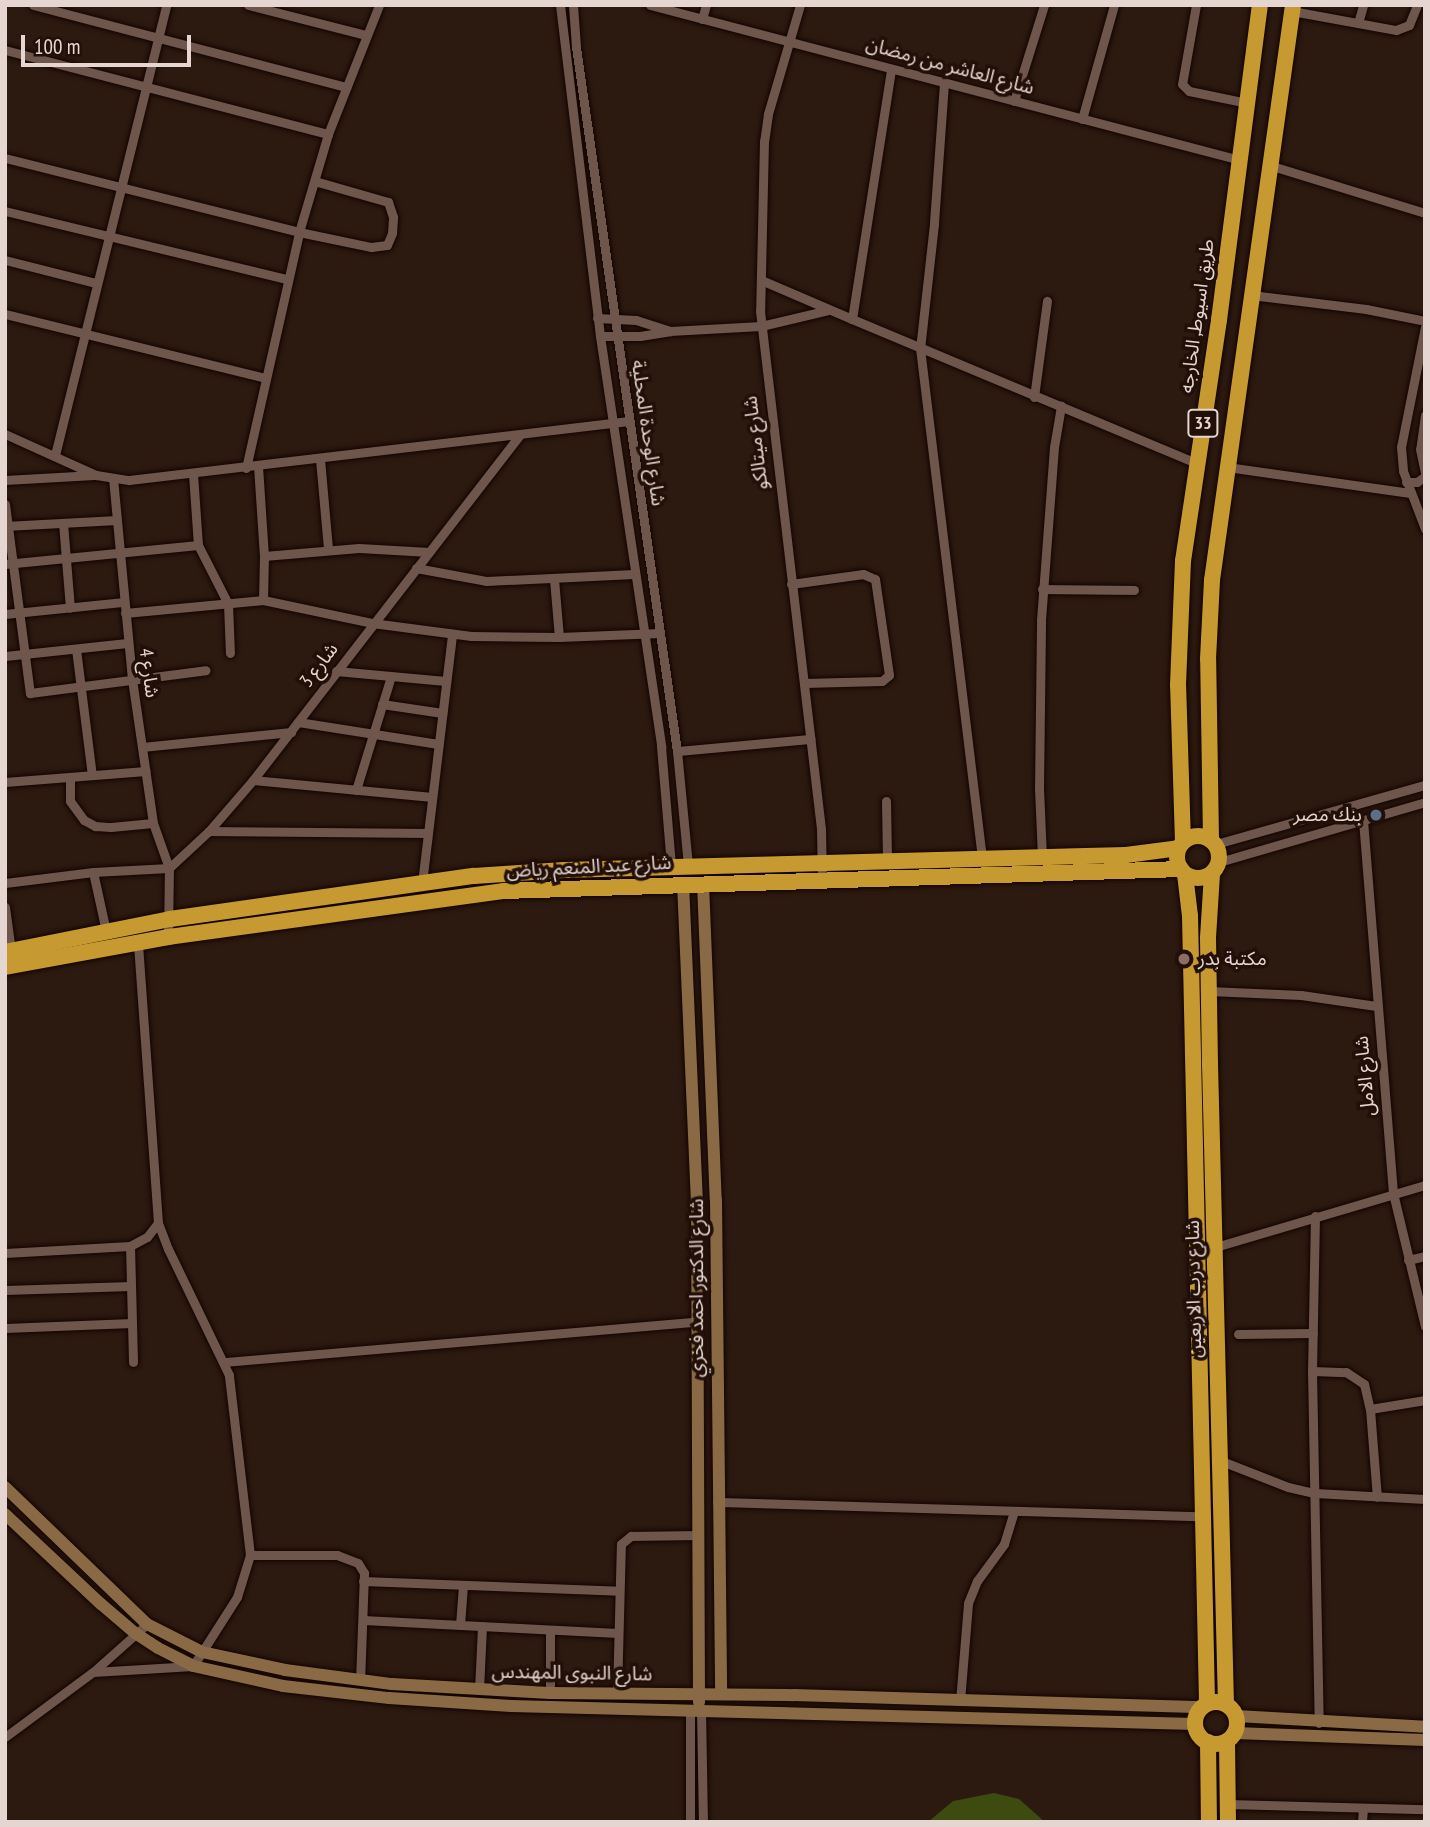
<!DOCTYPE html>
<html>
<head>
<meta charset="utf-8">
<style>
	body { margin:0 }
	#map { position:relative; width:1430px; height:1827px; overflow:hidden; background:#2c1910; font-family:"PT Sans Narrow","Noto Sans Arabic",sans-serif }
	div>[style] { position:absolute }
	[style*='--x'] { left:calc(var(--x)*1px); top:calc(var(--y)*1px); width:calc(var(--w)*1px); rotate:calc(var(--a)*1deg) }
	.green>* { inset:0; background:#3d4b10 }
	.roads { filter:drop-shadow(0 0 2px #130401) drop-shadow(0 0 2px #130401) }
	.street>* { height:9px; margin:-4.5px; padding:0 4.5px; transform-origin:4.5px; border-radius:4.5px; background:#6e564d }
	.secondary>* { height:12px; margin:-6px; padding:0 6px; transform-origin:6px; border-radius:6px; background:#896a45 }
	.highway>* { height:16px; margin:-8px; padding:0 8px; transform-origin:8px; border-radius:8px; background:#c79a31 }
	.highway>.ring { margin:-8px; padding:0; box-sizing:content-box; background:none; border:16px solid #c79a31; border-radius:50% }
	.dots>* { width:19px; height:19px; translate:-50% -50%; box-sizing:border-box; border:4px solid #220f08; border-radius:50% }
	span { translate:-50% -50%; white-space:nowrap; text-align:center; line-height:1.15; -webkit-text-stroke:7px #220f08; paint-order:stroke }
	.shield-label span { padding:2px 5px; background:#220f08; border:2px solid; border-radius:5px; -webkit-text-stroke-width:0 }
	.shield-label { font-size:18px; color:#e5d6d1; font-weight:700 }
	.street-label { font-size:19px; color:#e5d6d1 }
	.poi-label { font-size:19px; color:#e5d6d1 }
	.right { translate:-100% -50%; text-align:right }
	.left { translate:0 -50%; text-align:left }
	.frame { position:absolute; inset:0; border:7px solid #e5d6d1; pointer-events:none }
	.scale { position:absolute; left:21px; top:35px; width:170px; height:32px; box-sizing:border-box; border:4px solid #e5d6d1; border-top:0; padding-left:9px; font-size:21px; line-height:24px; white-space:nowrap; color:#e5d6d1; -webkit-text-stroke:5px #220f08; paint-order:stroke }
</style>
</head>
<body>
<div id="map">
	<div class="green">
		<div style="clip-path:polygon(994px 1793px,1019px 1799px,1045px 1822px,928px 1822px,953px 1801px)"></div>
	</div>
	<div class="roads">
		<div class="street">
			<div style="--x:33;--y:5;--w:324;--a:14.7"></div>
			<div style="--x:248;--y:5;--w:122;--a:14.3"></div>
			<div style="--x:560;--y:5;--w:333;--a:83.1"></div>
			<div style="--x:600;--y:336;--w:415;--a:81.5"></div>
			<div style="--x:661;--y:746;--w:120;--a:85.2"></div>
			<div style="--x:573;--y:5;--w:42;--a:85.9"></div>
			<div style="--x:576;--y:47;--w:711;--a:81.84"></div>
			<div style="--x:677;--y:751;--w:116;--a:84.5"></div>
			<div style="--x:650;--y:5;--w:610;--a:14.72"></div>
			<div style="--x:800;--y:5;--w:114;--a:106.4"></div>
			<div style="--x:768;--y:114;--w:27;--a:98"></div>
			<div style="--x:764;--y:141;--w:170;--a:91.3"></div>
			<div style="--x:760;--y:311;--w:522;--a:83.28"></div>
			<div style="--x:821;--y:829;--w:50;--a:88.9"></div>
			<div style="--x:1196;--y:5;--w:80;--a:100"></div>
			<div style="--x:1182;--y:84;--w:10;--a:45"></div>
			<div style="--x:1189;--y:91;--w:59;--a:11.7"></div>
			<div style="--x:1292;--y:11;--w:106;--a:10.4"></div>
			<div style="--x:1396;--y:30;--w:14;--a:-21"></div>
			<div style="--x:1409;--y:25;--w:22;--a:-68"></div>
			<div style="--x:702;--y:19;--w:15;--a:-74"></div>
			<div style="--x:1358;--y:23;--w:19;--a:-74"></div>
			<div style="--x:5;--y:50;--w:334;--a:14.6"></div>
			<div style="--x:944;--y:83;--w:141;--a:94.1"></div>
			<div style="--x:934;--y:224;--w:125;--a:96.4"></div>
			<div style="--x:920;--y:348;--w:514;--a:83.07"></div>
			<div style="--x:1014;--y:101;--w:101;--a:-72.6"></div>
			<div style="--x:1082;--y:119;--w:118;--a:-74.3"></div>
			<div style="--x:5;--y:158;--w:303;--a:14.1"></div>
			<div style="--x:299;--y:232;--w:74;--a:11.8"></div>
			<div style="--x:371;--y:247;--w:16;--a:-7"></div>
			<div style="--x:387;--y:245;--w:13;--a:-67"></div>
			<div style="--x:392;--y:233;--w:16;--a:-86"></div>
			<div style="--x:393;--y:217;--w:16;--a:-108"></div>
			<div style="--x:388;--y:202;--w:76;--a:-164"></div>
			<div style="--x:1269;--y:165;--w:163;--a:17.1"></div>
			<div style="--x:5;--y:211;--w:290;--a:13.6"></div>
			<div style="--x:5;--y:260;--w:94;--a:14.2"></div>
			<div style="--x:761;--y:280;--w:99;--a:23.2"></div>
			<div style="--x:852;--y:319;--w:253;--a:-81.1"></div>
			<div style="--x:1251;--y:295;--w:116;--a:6.9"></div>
			<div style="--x:1366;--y:309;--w:60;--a:11.5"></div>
			<div style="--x:5;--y:314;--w:268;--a:13.8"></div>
			<div style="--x:597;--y:318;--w:39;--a:3"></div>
			<div style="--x:636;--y:320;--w:36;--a:18"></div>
			<div style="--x:852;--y:319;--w:374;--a:22.7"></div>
			<div style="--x:1425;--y:327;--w:122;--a:101.3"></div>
			<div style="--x:1401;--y:447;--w:24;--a:85"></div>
			<div style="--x:1403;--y:471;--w:62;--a:69.2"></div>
			<div style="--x:600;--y:336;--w:40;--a:0"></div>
			<div style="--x:640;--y:336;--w:30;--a:-9"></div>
			<div style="--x:670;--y:331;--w:91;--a:-3.1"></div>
			<div style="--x:761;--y:326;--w:69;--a:-13.4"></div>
			<div style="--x:1034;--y:397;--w:97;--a:-82.3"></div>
			<div style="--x:1425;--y:415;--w:34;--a:98"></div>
			<div style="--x:1420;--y:449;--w:25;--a:78"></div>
			<div style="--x:5;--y:434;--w:100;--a:24.3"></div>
			<div style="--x:96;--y:475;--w:33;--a:9"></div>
			<div style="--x:129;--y:480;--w:503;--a:-6.73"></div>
			<div style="--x:55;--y:455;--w:463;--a:-76.1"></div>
			<div style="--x:320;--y:459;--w:90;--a:84.9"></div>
			<div style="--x:258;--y:466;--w:90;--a:86.2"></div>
			<div style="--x:264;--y:556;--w:44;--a:91.3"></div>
			<div style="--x:1227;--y:467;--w:185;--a:8.1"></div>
			<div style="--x:246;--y:468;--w:242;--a:-77.3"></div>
			<div style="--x:299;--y:232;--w:102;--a:-73.5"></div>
			<div style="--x:328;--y:134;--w:139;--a:-68.4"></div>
			<div style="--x:193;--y:474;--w:71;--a:86"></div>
			<div style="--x:198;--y:545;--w:66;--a:63"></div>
			<div style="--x:228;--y:604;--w:49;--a:87.7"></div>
			<div style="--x:5;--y:480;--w:89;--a:-3.2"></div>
			<div style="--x:1406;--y:482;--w:11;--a:0"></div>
			<div style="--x:1417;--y:482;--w:10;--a:-37"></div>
			<div style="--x:5;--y:504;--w:191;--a:82.5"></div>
			<div style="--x:30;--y:693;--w:177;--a:-7.4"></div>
			<div style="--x:63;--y:523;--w:85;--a:85.3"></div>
			<div style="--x:5;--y:526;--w:112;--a:-3.1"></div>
			<div style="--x:264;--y:556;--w:95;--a:-4.8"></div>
			<div style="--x:359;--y:548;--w:70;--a:3.3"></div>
			<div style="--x:5;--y:564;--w:194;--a:-5.6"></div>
			<div style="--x:416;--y:568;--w:71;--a:10.5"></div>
			<div style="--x:486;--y:581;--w:148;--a:-2.7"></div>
			<div style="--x:554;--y:579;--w:58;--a:85.1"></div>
			<div style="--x:791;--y:584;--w:73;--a:-7.9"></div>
			<div style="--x:863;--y:574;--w:13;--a:23"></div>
			<div style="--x:875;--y:579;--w:97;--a:81.7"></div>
			<div style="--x:889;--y:675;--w:9;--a:139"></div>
			<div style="--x:882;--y:681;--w:78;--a:178.5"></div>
			<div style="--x:1042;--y:589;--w:92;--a:0.6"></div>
			<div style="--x:125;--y:613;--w:139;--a:-5.4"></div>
			<div style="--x:263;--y:600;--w:111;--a:11.9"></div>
			<div style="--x:372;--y:623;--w:100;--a:7.5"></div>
			<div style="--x:471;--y:636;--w:88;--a:0.7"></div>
			<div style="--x:559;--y:637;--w:101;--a:-2.3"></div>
			<div style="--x:5;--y:614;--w:120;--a:-5.8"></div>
			<div style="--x:76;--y:649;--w:127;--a:82.8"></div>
			<div style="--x:5;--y:656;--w:123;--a:-6.1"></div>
			<div style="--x:336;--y:671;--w:110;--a:5.2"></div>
			<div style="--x:382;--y:704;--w:61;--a:8.5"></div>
			<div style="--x:298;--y:722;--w:142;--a:8.9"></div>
			<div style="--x:142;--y:747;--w:150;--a:-5.7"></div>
			<div style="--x:677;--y:751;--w:134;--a:-5.2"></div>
			<div style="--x:70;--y:777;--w:24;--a:90"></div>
			<div style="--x:70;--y:801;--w:24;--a:54"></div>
			<div style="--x:84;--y:820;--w:13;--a:29"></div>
			<div style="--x:95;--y:826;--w:16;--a:4"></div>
			<div style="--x:111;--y:827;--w:42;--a:-5.4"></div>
			<div style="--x:253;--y:780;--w:180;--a:5.4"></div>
			<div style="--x:5;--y:782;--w:141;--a:-4.5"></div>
			<div style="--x:356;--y:790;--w:119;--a:-72.9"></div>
			<div style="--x:886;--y:801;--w:58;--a:89"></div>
			<div style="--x:1363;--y:820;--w:374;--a:85.4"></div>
			<div style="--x:1393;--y:1193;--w:137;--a:76.5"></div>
			<div style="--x:209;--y:831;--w:218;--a:0.5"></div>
			<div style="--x:1216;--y:844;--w:217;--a:-15.8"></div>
			<div style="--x:1042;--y:857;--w:68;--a:-92.5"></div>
			<div style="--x:1039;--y:789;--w:169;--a:-89.3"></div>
			<div style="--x:1041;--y:620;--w:173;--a:-85.7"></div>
			<div style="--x:1054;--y:447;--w:42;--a:-80.3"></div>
			<div style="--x:1219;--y:862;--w:215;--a:-16.2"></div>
			<div style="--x:93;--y:872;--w:60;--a:77.6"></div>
			<div style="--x:5;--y:883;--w:89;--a:-7.1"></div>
			<div style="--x:93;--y:872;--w:76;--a:-3"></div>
			<div style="--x:169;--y:868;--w:48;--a:-109.6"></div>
			<div style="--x:153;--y:823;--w:146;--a:-98.3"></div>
			<div style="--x:132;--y:679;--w:202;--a:-95.4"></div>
			<div style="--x:422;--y:883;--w:251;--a:-83.1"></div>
			<div style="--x:5;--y:907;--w:44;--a:82.2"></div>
			<div style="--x:168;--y:937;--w:69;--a:-89.2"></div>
			<div style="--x:169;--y:868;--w:54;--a:-42.8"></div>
			<div style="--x:209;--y:831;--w:67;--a:-49.2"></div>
			<div style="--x:253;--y:780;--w:436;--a:-52.3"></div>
			<div style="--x:1209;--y:991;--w:92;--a:2.5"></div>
			<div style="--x:1301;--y:995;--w:76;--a:8.3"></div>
			<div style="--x:1315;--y:1216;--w:155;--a:91.1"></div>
			<div style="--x:1312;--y:1371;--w:352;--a:88.9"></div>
			<div style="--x:130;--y:1246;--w:116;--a:88.5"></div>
			<div style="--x:1212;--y:1248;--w:222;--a:-16.5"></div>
			<div style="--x:5;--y:1253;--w:125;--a:-3.2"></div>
			<div style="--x:130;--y:1246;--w:19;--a:-28"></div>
			<div style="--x:147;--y:1237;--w:18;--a:-52"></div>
			<div style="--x:1408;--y:1260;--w:17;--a:-13"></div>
			<div style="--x:5;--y:1290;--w:126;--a:-1.8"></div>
			<div style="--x:5;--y:1328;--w:127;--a:-2.3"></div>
			<div style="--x:1238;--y:1334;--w:75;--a:-0.8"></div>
			<div style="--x:225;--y:1362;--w:473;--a:-4.9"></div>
			<div style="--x:1312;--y:1371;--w:34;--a:2"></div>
			<div style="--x:1346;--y:1372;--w:22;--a:34"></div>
			<div style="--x:1364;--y:1384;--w:26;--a:77"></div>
			<div style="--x:1370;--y:1409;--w:88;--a:85.5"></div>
			<div style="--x:1370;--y:1409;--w:56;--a:-9.3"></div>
			<div style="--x:1219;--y:1460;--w:74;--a:21.4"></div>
			<div style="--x:1288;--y:1487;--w:28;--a:13"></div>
			<div style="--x:1315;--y:1493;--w:110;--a:3.1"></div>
			<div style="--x:717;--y:1502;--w:485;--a:1.7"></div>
			<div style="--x:250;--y:1555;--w:87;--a:0"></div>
			<div style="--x:337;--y:1555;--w:22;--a:21"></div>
			<div style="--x:358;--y:1563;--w:12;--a:59"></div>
			<div style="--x:364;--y:1573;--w:107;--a:92.1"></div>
			<div style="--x:363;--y:1581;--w:256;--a:2.2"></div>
			<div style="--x:363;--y:1620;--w:255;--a:2.9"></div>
			<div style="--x:460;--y:1625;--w:40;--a:-85.7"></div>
			<div style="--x:93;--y:1672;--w:100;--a:-3.4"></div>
			<div style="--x:193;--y:1666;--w:82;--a:-57.5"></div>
			<div style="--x:237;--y:1597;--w:44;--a:-72.8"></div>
			<div style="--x:250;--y:1555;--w:181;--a:-96.7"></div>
			<div style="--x:229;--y:1375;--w:140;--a:-115.8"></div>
			<div style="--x:168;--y:1249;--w:28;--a:-111"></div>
			<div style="--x:158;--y:1223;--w:282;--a:-94.1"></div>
			<div style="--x:479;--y:1690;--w:64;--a:-87.3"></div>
			<div style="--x:550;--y:1693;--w:63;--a:-90"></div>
			<div style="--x:617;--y:1694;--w:150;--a:-88.5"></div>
			<div style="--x:621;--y:1544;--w:13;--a:-39"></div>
			<div style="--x:631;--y:1536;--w:66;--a:-0.9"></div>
			<div style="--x:960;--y:1701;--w:98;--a:-85.3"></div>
			<div style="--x:968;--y:1603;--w:24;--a:-68"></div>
			<div style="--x:977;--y:1581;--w:46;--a:-53.9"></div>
			<div style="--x:1004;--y:1544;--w:34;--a:-73"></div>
			<div style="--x:690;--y:1709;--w:113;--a:90"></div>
			<div style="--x:701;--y:1709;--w:113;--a:89"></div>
			<div style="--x:5;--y:1737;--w:109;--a:-36.5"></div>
			<div style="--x:93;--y:1672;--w:72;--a:-41.6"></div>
			<div style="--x:1228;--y:1804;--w:197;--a:1.5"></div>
			<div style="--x:1362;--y:1822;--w:14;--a:-86"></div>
		</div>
		<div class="secondary">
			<div style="--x:683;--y:883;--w:317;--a:87.5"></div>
			<div style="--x:697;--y:1200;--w:502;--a:89.77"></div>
			<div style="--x:703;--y:883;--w:317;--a:87.7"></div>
			<div style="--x:716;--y:1200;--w:493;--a:89.4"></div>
			<div style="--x:5;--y:1487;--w:197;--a:44"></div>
			<div style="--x:147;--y:1624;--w:62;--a:27"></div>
			<div style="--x:202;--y:1652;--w:85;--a:12.2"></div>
			<div style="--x:285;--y:1670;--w:108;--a:7.5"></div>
			<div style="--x:392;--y:1684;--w:158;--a:3.3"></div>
			<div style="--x:550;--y:1693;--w:244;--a:0.5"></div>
			<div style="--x:794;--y:1695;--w:409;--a:1.7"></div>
			<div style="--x:5;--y:1514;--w:132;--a:43.2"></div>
			<div style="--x:101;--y:1604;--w:45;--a:40.5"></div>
			<div style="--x:135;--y:1633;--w:27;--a:33"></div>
			<div style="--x:158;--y:1648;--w:39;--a:27"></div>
			<div style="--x:193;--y:1666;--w:92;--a:12.5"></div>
			<div style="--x:283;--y:1686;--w:107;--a:6.5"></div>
			<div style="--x:389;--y:1698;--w:122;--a:3.8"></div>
			<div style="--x:511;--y:1706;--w:684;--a:1.51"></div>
			<div style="--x:1237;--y:1716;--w:188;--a:3.3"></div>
			<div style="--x:1235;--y:1733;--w:190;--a:2.1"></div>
		</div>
		<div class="highway">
			<div class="ring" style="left:1177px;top:836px;width:26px;height:26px"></div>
			<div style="--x:1211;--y:840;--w:181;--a:-90.9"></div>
			<div style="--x:1208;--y:659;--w:79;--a:-87.1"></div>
			<div style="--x:1212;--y:580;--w:581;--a:-81.98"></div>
			<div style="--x:1183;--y:842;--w:157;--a:-91.8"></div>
			<div style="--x:1178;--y:685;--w:124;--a:-87.7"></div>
			<div style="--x:1183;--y:561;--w:244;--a:-81.5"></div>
			<div style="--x:1219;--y:320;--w:318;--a:-82.6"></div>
			<div style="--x:1185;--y:874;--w:42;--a:83.2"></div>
			<div style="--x:1190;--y:916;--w:788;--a:88.76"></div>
			<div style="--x:1212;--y:874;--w:64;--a:93.6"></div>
			<div style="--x:1208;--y:938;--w:126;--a:89.1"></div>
			<div style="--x:1210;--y:1064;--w:640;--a:88.57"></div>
			<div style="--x:5;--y:952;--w:168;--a:-11.3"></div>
			<div style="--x:170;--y:919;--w:307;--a:-8.1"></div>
			<div style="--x:474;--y:876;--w:90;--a:-3.8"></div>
			<div style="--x:564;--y:870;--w:562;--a:-1.53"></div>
			<div style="--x:1126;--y:855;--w:53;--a:-7.5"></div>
			<div style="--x:5;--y:967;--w:166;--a:-10.4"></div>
			<div style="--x:168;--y:937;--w:339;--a:-7.8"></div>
			<div style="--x:504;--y:891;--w:677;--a:-1.86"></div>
			<div class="ring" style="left:1195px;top:1702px;width:26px;height:26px"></div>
			<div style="--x:1227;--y:1741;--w:81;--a:89.3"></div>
			<div style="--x:1208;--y:1742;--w:80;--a:89.3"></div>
		</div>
	</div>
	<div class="dots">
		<div style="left:1376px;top:815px;background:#5c6f8a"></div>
		<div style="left:1184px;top:959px;background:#8d6e63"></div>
	</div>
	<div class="shield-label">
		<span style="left:1203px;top:423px">33</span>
	</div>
	<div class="street-label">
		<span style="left:950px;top:66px;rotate:15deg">شارع العاشر من رمضان</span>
		<span style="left:1197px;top:316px;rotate:-82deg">طريق اسيوط, الخارجه</span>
		<span style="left:648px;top:433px;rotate:82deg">شارع الوحدة المحلية</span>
		<span style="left:756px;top:443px;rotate:-97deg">شارع ميتالكو</span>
		<span style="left:319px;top:665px;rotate:-53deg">شارع 3</span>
		<span style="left:149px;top:673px;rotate:82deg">شارع 4</span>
		<span style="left:589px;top:867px;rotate:-3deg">شارع عبد المنعم رياض</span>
		<span style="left:1365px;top:1076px;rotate:-95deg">شارع الامل</span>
		<span style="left:697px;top:1288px;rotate:-90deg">شارع الدكتور احمد فخري</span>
		<span style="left:1194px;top:1289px;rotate:-91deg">شارع درب الاربعين</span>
		<span style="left:572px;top:1673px;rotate:1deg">شارع النبوى المهندس</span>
	</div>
	<div class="poi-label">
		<span class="right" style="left:1362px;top:815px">بنك مصر</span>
		<span class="left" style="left:1198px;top:959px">مكتبة بدر</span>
	</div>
	<div class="frame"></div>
	<div class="scale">100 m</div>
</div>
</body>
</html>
